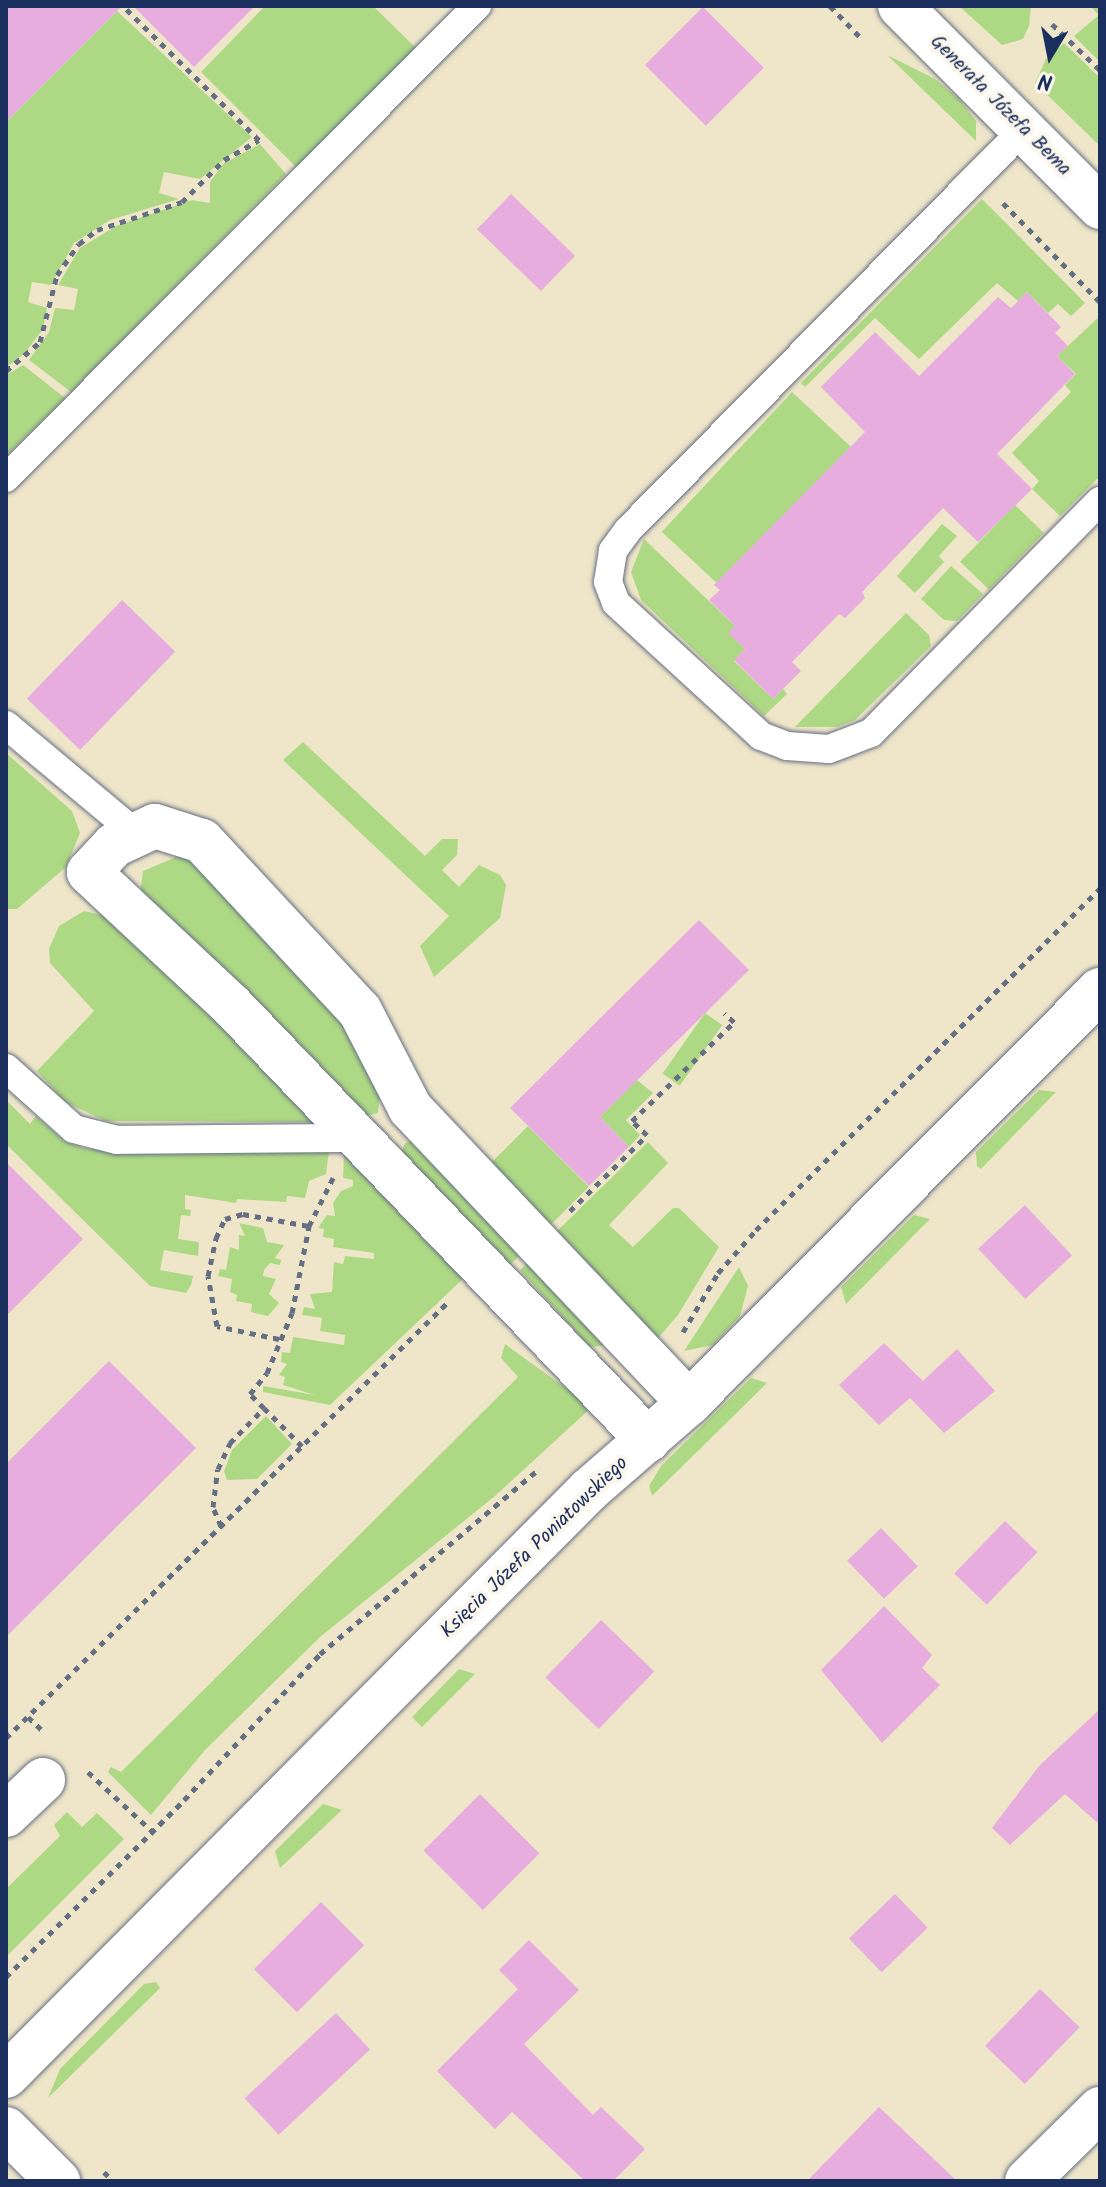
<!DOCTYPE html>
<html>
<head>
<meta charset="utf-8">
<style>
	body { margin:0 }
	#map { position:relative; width:1106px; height:2187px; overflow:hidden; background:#efe6c9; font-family:Kalam,sans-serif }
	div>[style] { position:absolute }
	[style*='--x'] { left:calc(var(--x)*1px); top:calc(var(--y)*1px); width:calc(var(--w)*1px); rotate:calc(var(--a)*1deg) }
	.green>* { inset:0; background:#aed984; transform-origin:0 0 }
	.building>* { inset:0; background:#e7addf; transform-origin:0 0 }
	.path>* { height:5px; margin-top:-2.5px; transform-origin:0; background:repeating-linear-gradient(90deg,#656f83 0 6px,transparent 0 12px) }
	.roads { filter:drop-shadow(0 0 2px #656f83) drop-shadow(0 0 2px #656f83) }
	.lane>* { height:28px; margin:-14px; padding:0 14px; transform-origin:14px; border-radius:14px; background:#fff }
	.street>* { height:44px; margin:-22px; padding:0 22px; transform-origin:22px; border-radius:22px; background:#fff }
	span { translate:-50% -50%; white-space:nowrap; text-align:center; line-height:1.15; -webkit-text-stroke:8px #fbf7ec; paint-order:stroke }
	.street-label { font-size:20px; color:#1b2f5e }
	.frame { position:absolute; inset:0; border:8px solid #1b2f5e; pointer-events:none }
	.north { position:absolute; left:1010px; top:16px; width:80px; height:80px; -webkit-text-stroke:6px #fbf7ec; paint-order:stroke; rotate:190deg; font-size:22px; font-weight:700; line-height:32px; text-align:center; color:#1b2f5e }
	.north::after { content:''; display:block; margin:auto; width:28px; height:36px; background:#1b2f5e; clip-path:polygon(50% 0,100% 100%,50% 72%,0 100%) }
</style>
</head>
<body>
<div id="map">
	<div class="green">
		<div style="clip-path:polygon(265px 6px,373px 6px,416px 48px,297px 168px,201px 72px)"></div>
		<div style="clip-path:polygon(959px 6px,1031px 6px,1029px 26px,1023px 39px,1002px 45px)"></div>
		<div style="clip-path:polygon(1090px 6px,1100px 6px,1100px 62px,1074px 36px,1099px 15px)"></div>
		<div style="clip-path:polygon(117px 11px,252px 137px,200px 179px,164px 172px,159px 193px,179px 199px,110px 220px,74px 243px,51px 285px,32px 282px,28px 302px,47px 308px,43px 329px,24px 354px,6px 367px,6px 122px)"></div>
		<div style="clip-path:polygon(1064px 43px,1100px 78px,1100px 146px,1035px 83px,1046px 59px)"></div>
		<div style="clip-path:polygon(887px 55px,935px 79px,959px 99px,976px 121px,976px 141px)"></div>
		<div style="clip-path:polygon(260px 144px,286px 174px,71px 392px,29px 360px,49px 332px,55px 308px,74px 310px,78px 289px,58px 285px,80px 248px,116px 226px,192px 200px,210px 203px,210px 182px,223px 164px)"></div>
		<div style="clip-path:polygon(982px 199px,1085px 303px,1071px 316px,1058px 304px,1048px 313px,1027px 292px,1018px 301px,997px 283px,919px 359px,875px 318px,805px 387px,801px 383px)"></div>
		<div style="clip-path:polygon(1100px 316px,1100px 476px,1060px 516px,1032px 489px,1039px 481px,1012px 453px,1071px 392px,1065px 385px,1076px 374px,1057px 356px)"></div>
		<div style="clip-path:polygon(23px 365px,65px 398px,6px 456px,6px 384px,8px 374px)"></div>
		<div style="left:792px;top:392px;width:80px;height:191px;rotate:43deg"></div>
		<div style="left:1015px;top:505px;width:40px;height:79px;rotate:44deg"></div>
		<div style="clip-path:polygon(942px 524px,957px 536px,939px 556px,944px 562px,915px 593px,897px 576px)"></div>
		<div style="clip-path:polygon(644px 539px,735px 626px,729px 633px,745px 649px,734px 661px,773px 699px,783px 689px,787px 694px,764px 716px,641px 600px,631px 572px)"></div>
		<div style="clip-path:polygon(951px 566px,983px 594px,957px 621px,944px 620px,921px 599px)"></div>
		<div style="clip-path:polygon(906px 613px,929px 635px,931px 646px,855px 720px,837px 727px,795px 727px)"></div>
		<div style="clip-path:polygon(303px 742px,425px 856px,442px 839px,458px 839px,457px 855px,442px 870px,459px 887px,479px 865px,500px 875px,506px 885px,500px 918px,434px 977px,420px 946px,449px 916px,283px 760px)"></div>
		<div style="clip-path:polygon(6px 753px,72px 811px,80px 833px,66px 867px,17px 909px,6px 909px)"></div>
		<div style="clip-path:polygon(176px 857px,196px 859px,343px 1012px,380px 1093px,378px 1113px,365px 1116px,140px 892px,143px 871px)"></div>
		<div style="clip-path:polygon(84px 911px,116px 918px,313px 1118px,310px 1122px,106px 1121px,65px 1102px,37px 1071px,94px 1011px,50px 963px,49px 949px,59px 926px)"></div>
		<div style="left:705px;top:1013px;width:21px;height:74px;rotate:35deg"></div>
		<div style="clip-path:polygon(637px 1080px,653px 1093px,626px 1120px,640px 1135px,629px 1147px,600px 1117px)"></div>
		<div style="clip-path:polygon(1039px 1090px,1056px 1092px,981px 1169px,977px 1166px,976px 1152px)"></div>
		<div style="clip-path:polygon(6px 1100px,30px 1124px,36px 1116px,64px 1141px,86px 1149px,329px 1151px,326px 1174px,309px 1181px,305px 1198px,287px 1196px,286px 1202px,237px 1199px,236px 1203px,185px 1195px,185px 1209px,191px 1210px,190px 1216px,181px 1215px,178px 1239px,199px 1242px,198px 1256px,164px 1250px,160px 1270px,193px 1276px,191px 1285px,186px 1293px,150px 1286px,6px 1144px)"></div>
		<div style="left:528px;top:1126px;width:86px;height:62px;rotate:45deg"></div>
		<div style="clip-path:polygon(418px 1139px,524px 1252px,505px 1269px,401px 1153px,405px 1143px)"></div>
		<div style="clip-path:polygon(648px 1142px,668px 1163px,609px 1225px,633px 1247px,673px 1208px,679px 1208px,719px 1247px,678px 1315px,653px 1344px,550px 1238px)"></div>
		<div style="clip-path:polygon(344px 1154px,467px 1275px,330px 1405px,263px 1392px,263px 1386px,315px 1395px,283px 1385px,285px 1377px,279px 1375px,287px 1364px,281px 1362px,282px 1352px,290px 1353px,293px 1337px,344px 1345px,345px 1335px,320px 1331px,322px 1318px,302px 1315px,304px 1307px,315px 1309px,310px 1294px,332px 1292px,334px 1262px,343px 1264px,345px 1256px,374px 1259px,374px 1253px,333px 1247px,334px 1239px,323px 1237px,324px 1229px,318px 1228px,327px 1215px,335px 1216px,333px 1203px,341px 1191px,353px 1186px,353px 1180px,343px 1178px)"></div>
		<div style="clip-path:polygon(914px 1215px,930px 1219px,846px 1304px,841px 1287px)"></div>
		<div style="clip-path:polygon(239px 1223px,263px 1228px,267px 1242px,284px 1245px,275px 1258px,281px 1260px,280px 1265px,270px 1263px,264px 1270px,263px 1276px,276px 1279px,269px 1294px,279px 1303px,268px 1316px,251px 1312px,252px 1304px,236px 1301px,237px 1295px,230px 1292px,232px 1279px,218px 1276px,220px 1269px,226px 1270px,230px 1247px,239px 1250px,239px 1235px,245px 1236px)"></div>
		<div style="clip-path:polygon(531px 1260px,610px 1345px,590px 1347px,520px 1270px)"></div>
		<div style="clip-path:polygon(739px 1267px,748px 1286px,740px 1316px,713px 1345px,684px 1351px)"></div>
		<div style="clip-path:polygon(505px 1344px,592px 1407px,495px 1496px,320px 1637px,205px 1750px,151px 1815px,108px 1772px,111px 1767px,121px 1772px,518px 1377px,501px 1358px)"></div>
		<div style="clip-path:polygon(751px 1378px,767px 1383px,652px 1496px,649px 1486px,661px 1466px)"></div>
		<div style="clip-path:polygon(266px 1416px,292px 1444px,257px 1479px,227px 1480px,224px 1471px,232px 1450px)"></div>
		<div style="clip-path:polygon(459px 1669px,475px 1674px,422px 1727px,412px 1717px)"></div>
		<div style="clip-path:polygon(323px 1804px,342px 1810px,280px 1868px,275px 1851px)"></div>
		<div style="clip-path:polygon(67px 1812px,82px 1827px,97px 1813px,124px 1839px,6px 1957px,6px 1889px,60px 1836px,54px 1825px)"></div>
		<div style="clip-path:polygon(156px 1982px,160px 1988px,48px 2098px,60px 2069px,144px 1984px)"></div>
	</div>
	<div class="building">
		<div style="clip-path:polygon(6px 6px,122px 6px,6px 122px)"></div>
		<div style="clip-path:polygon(133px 6px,255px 6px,194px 67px)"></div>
		<div style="left:703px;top:7px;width:86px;height:82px;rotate:45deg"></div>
		<div style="left:511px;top:194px;width:89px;height:49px;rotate:44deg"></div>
		<div style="clip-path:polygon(1027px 292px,1061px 327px,1055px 333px,1068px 346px,1057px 356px,1075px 374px,997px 454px,1032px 489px,978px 542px,943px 508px,862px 592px,865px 598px,845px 618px,839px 614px,792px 662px,801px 671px,773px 699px,734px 660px,745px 649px,728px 633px,735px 626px,709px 600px,720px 590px,714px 585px,865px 432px,821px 387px,875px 332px,919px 376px,998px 297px,1011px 308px)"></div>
		<div style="left:122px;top:600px;width:74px;height:137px;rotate:44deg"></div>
		<div style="clip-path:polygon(699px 920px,749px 970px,600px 1117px,629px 1147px,589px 1186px,510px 1108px)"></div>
		<div style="clip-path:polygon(6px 1162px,83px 1239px,6px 1316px)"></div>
		<div style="left:1025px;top:1205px;width:69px;height:64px;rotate:47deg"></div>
		<div style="clip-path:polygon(884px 1343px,923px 1381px,957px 1349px,995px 1391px,944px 1433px,910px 1398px,879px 1425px,839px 1385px)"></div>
		<div style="clip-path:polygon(109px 1361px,196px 1448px,6px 1637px,6px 1464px)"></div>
		<div style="left:1005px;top:1521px;width:45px;height:73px;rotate:44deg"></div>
		<div style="left:881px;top:1528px;width:53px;height:47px;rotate:46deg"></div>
		<div style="clip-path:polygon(884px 1606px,932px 1655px,922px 1668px,940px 1685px,882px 1743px,821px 1670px)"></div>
		<div style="left:601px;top:1620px;width:74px;height:80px;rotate:44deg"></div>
		<div style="clip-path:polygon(1100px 1709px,1100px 1825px,1065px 1794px,1010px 1845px,992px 1828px,1039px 1766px)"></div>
		<div style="left:480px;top:1794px;width:84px;height:80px;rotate:45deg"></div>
		<div style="left:895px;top:1894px;width:47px;height:64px;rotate:46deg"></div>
		<div style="left:321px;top:1902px;width:61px;height:95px;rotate:45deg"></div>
		<div style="clip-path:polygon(529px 1940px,579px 1990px,524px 2044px,593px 2115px,601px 2107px,645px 2149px,613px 2181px,585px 2181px,512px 2112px,495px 2129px,437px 2071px,518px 1989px,499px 1970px)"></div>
		<div style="left:1040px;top:1989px;width:55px;height:79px;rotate:44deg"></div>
		<div style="left:336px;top:2013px;width:50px;height:125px;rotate:47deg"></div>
		<div style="clip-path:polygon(879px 2107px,957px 2181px,807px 2181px)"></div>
	</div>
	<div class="path">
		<div style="--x:830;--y:6;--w:47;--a:45.9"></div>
		<div style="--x:1052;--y:24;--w:66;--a:43.8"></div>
		<div style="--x:1003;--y:203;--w:139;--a:45.6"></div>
		<div style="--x:6;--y:371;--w:45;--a:-40.5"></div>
		<div style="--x:40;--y:342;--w:69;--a:-75.8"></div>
		<div style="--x:57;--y:275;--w:38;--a:-55"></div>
		<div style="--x:79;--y:244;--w:23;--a:-38"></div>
		<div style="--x:97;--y:230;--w:89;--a:-18.2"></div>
		<div style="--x:182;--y:202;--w:59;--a:-45"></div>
		<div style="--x:224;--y:160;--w:40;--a:-29.7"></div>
		<div style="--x:259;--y:140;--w:188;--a:-135.4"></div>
		<div style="--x:570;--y:1211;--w:108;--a:-44.6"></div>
		<div style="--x:647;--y:1135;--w:21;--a:-137"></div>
		<div style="--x:632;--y:1121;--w:142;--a:-44.1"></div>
		<div style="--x:734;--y:1022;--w:13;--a:-138"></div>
		<div style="--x:683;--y:1332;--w:69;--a:-59.3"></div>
		<div style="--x:718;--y:1273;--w:57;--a:-48.5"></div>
		<div style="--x:756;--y:1230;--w:485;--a:-44.8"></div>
		<div style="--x:279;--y:1339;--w:63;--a:-168.2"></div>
		<div style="--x:217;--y:1326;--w:51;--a:-100.2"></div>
		<div style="--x:208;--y:1276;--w:39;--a:-78"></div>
		<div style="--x:216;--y:1238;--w:21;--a:-65"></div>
		<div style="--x:225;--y:1219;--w:19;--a:-16"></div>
		<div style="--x:243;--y:1214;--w:67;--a:10.3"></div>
		<div style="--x:264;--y:1408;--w:20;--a:-135"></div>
		<div style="--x:250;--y:1394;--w:27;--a:-51"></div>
		<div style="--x:267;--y:1373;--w:65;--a:-67.4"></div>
		<div style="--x:292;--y:1313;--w:89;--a:-78.9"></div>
		<div style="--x:309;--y:1226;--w:54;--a:-63.4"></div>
		<div style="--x:221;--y:1526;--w:21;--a:-113"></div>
		<div style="--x:213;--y:1507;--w:38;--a:-83"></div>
		<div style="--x:218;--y:1469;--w:29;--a:-65"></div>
		<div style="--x:230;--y:1443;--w:49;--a:-45.8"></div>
		<div style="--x:264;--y:1408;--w:54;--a:45"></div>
		<div style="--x:28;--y:1717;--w:23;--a:43"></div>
		<div style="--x:6;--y:1738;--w:622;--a:-44.61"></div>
		<div style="--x:88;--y:1772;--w:87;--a:42.7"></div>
		<div style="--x:6;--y:1977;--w:251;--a:-44.8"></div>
		<div style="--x:184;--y:1800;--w:200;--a:-47"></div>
		<div style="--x:320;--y:1654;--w:288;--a:-40.2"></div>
		<div style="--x:104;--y:2172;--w:13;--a:45"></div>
	</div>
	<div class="roads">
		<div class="lane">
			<div style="--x:1023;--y:130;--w:562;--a:134.64"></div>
			<div style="--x:628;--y:530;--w:26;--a:126"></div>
			<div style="--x:613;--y:551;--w:31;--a:99"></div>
			<div style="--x:608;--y:582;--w:22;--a:69"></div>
			<div style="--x:616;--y:603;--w:197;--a:42.5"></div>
			<div style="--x:761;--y:736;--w:28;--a:21"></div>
			<div style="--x:787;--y:746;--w:42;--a:4.1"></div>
			<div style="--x:829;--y:749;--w:45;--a:-20.9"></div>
			<div style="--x:871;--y:733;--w:326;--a:-45.4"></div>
			<div style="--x:6;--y:478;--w:667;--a:-45.06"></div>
			<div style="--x:6;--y:725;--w:167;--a:39.9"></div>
			<div style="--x:6;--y:1068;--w:91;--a:41.9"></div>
			<div style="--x:74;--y:1129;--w:44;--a:14.3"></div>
			<div style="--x:117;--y:1140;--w:238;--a:-0.5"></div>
		</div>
		<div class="street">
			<div style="--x:900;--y:6;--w:284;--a:45.1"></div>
			<div style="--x:648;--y:1440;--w:601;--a:-133.79"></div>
			<div style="--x:232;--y:1006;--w:196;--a:-136.9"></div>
			<div style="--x:89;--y:872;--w:37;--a:-47"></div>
			<div style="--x:114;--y:845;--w:45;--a:-24.9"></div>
			<div style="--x:155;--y:826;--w:49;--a:17.7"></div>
			<div style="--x:202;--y:841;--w:232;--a:47.1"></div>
			<div style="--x:360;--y:1011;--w:109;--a:62.7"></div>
			<div style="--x:410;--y:1108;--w:406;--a:46.6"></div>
			<div style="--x:6;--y:1815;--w:51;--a:-43.4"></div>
			<div style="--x:6;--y:2076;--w:827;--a:-45.15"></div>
			<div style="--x:589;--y:1490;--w:133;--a:-41"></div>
			<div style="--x:689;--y:1403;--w:583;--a:-45.14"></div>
			<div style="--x:6;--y:2129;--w:74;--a:45"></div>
			<div style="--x:1027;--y:2181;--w:103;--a:-44.6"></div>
		</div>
	</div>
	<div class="street-label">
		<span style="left:1000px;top:106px;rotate:45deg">Generała Józefa Bema</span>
		<span style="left:535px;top:1548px;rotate:-44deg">Księcia Józefa Poniatowskiego</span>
	</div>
	<div class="frame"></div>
	<div class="north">N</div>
</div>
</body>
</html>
